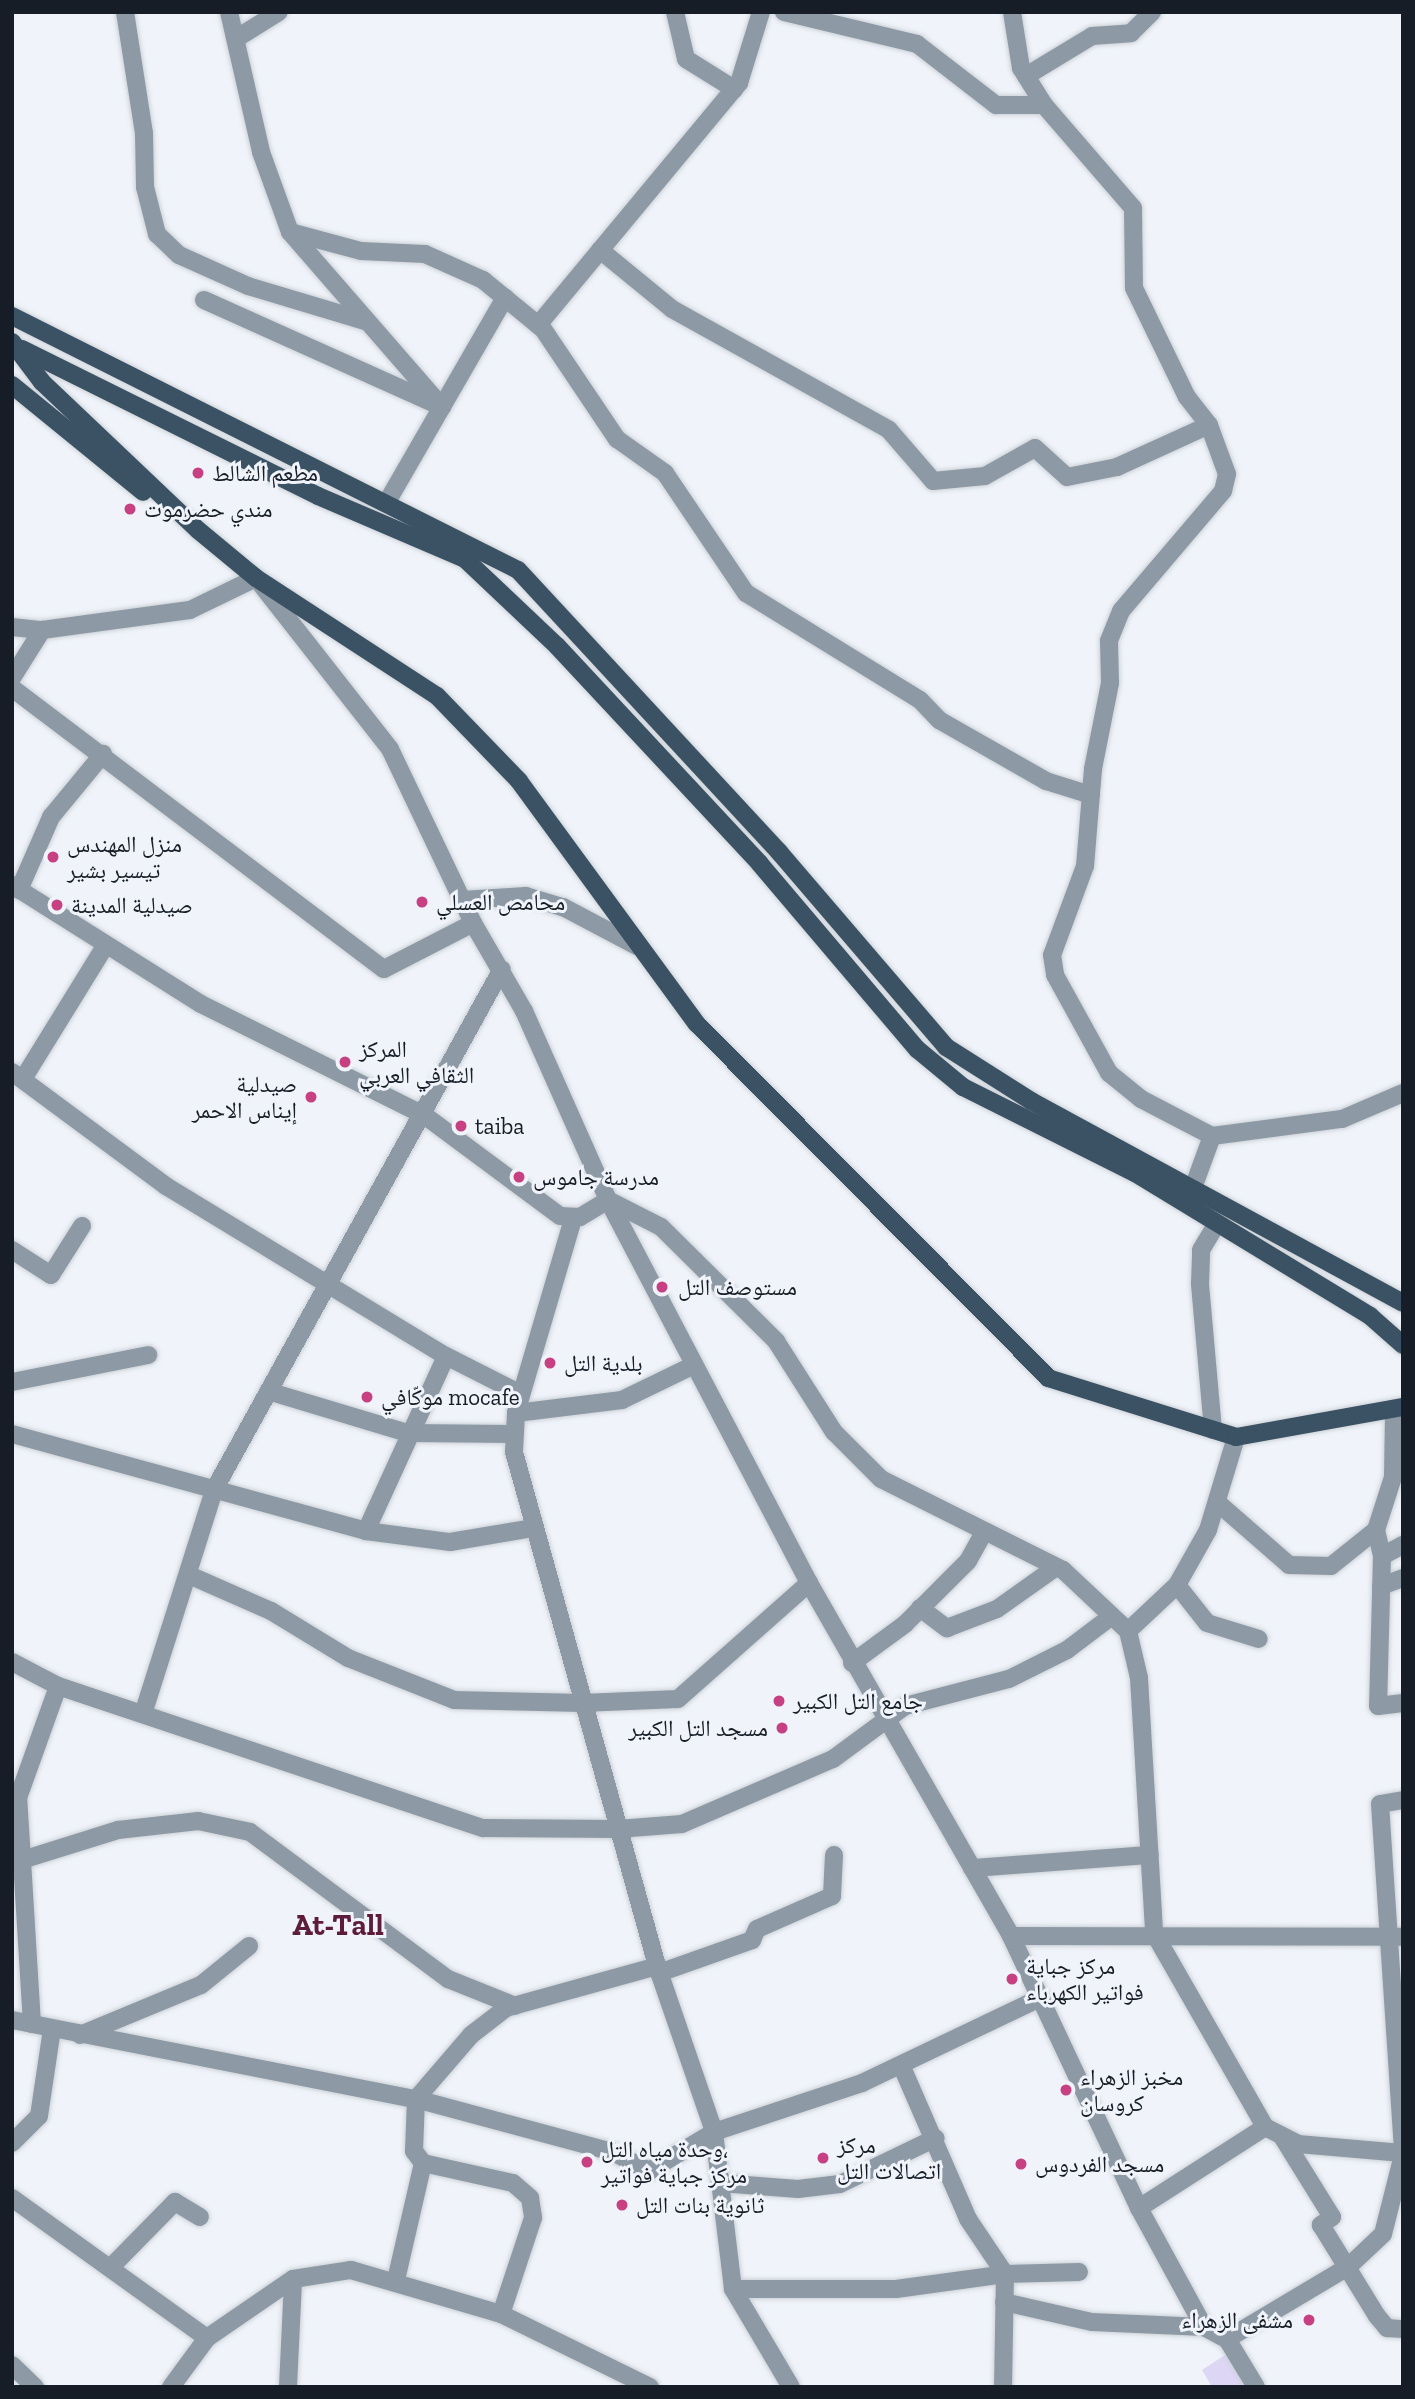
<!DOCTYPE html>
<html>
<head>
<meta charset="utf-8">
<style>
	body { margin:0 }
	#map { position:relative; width:1415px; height:2399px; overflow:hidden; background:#f0f4fa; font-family:"Zilla Slab","Noto Naskh Arabic",serif }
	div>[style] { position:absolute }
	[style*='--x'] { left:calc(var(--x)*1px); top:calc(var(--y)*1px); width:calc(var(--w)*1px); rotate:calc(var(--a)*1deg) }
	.green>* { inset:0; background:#ded6f5 }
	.roads { filter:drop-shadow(0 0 2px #cdd2d8) drop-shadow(0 0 2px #cdd2d8) }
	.minor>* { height:18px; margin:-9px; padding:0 9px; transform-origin:9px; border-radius:9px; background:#8d9aa5 }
	.major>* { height:18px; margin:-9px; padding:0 9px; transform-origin:9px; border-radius:9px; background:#3a5263 }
	.dots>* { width:19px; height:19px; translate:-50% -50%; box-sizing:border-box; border:4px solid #f0f4fa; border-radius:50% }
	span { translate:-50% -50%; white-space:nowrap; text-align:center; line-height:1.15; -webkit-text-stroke:6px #f0f4fa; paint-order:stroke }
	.poi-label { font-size:23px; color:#161d27 }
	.left { translate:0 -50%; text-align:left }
	.right { translate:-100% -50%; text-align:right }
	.district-label { font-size:30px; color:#5d1c3b; font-weight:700 }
	.frame { position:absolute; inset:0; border:14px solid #161d27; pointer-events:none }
</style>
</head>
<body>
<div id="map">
	<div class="green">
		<div style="clip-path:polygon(1228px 2353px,1254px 2387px,1212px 2387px,1202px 2370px)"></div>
	</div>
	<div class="roads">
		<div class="minor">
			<div style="--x:125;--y:12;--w:122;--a:81.1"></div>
			<div style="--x:144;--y:133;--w:54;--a:88.9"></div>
			<div style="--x:145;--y:187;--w:49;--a:75.7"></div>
			<div style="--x:157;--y:234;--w:30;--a:44"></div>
			<div style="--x:179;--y:255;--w:76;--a:24.2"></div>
			<div style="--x:248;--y:286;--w:125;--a:16.7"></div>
			<div style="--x:229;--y:12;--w:144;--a:77.1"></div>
			<div style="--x:261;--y:152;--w:85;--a:70.1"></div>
			<div style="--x:290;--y:232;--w:73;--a:15"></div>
			<div style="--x:361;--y:251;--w:64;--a:2.7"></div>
			<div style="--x:425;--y:254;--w:64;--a:24.1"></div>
			<div style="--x:483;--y:280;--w:77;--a:39.2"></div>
			<div style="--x:543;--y:329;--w:133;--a:56.1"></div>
			<div style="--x:617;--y:439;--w:59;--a:35.3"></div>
			<div style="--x:665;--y:473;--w:145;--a:56"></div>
			<div style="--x:746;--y:593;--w:204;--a:31.6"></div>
			<div style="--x:920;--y:700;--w:28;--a:46"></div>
			<div style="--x:939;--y:720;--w:123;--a:29.7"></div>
			<div style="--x:1046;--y:781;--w:47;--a:17.3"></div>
			<div style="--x:675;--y:12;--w:48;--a:76.8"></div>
			<div style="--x:686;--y:59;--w:57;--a:32"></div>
			<div style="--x:784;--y:12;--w:137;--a:13.5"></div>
			<div style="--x:917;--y:44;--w:100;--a:37.7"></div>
			<div style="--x:996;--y:105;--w:48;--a:0"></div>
			<div style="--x:1012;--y:12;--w:57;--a:80.9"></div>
			<div style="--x:1021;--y:68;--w:44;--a:58.1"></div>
			<div style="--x:1044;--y:105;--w:136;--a:49.2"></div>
			<div style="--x:1133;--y:208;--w:80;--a:89.3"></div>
			<div style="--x:1134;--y:288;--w:121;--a:64.1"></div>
			<div style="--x:1187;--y:397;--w:36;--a:52"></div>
			<div style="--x:1209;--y:425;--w:52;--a:69.8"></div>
			<div style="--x:1227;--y:474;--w:17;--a:103"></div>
			<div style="--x:1223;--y:491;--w:157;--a:130.4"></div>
			<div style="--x:1121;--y:611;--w:32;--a:112"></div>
			<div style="--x:1109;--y:641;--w:42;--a:88.6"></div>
			<div style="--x:1110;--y:683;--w:88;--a:101.2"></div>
			<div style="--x:1093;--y:769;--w:97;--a:94.7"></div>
			<div style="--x:1085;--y:866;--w:95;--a:110.3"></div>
			<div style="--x:1052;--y:955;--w:20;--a:81"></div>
			<div style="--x:1055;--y:975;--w:112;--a:61.1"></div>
			<div style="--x:1109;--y:1073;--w:41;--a:39.1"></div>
			<div style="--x:1141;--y:1099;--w:80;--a:27.5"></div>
			<div style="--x:237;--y:38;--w:49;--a:-31.8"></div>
			<div style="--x:1026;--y:76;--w:77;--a:-31.2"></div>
			<div style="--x:1092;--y:36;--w:39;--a:-4"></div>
			<div style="--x:1131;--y:33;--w:30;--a:-45"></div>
			<div style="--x:600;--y:250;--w:93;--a:39.3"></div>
			<div style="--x:672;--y:309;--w:248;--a:29.1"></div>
			<div style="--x:889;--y:430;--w:67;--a:49.2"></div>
			<div style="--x:933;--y:481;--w:52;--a:-5.5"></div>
			<div style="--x:985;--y:476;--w:57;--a:-29.2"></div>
			<div style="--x:1035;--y:448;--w:43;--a:42.2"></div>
			<div style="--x:1067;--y:477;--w:51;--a:-11.3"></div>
			<div style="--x:1117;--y:467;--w:101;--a:-24.5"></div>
			<div style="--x:204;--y:300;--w:261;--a:24.2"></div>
			<div style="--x:442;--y:407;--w:232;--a:-131"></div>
			<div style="--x:538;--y:325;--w:315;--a:-50.3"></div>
			<div style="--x:739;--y:83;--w:74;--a:-72.8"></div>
			<div style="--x:387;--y:502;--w:236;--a:-60"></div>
			<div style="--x:12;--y:627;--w:30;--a:6"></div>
			<div style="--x:12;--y:678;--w:57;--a:-58"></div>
			<div style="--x:42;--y:630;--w:149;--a:-7.7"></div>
			<div style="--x:190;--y:610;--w:73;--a:-25.9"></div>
			<div style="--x:256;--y:578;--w:217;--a:51.9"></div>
			<div style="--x:390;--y:749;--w:193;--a:64.5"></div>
			<div style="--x:473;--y:923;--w:102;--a:59.9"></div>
			<div style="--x:524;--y:1011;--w:207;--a:66"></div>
			<div style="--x:608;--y:1200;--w:433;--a:62.3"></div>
			<div style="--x:809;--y:1583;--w:407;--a:60.2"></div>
			<div style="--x:1011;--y:1936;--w:301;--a:64.8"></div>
			<div style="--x:1139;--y:2208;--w:136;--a:61.4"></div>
			<div style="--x:1204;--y:2327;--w:26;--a:28"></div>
			<div style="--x:1227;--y:2339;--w:56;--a:58.9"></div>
			<div style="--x:12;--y:688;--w:466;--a:37.1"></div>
			<div style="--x:384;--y:969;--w:100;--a:-27.3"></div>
			<div style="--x:12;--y:885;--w:223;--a:32.2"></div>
			<div style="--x:201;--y:1004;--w:249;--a:26.5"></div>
			<div style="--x:424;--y:1115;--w:169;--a:36.6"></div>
			<div style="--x:560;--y:1216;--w:20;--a:3"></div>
			<div style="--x:580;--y:1217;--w:33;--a:-31"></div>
			<div style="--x:608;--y:1200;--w:59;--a:27"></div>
			<div style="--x:661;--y:1227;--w:162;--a:44.7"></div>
			<div style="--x:776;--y:1341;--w:108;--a:57.5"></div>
			<div style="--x:834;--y:1432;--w:66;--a:45"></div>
			<div style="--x:881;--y:1479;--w:203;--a:26.6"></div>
			<div style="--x:1063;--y:1570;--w:89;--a:43.2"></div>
			<div style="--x:1128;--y:1631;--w:48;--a:76.8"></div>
			<div style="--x:1139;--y:1678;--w:255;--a:86.6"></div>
			<div style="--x:1154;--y:1933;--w:224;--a:60.2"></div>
			<div style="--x:1265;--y:2127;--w:37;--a:27"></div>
			<div style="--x:1298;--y:2144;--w:105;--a:4.9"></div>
			<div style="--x:19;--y:890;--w:80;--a:-66.3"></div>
			<div style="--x:51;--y:817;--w:82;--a:-50.5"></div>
			<div style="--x:462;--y:900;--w:64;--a:-3.6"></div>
			<div style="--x:526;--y:896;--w:39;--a:17"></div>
			<div style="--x:563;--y:907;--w:84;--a:27.8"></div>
			<div style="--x:12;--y:1072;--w:192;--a:36.5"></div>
			<div style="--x:166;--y:1186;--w:328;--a:31.3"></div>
			<div style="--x:446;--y:1356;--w:84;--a:26.9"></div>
			<div style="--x:23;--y:1079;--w:156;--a:-58.3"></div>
			<div style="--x:1193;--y:1188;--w:55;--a:-69.9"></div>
			<div style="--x:1212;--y:1136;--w:131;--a:-7.5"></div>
			<div style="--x:1342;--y:1119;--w:66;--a:-23.1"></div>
			<div style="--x:573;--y:1219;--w:202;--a:106.4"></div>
			<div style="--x:516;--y:1413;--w:39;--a:93"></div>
			<div style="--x:514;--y:1452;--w:534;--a:74.45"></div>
			<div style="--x:657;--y:1966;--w:176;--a:71"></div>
			<div style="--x:714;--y:2132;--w:158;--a:83.1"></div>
			<div style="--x:733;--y:2289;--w:114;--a:59.4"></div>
			<div style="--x:12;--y:1250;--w:46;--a:32.7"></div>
			<div style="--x:51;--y:1275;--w:58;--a:-57.7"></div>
			<div style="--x:12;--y:1382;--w:139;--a:-11.2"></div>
			<div style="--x:271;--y:1392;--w:143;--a:16.7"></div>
			<div style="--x:408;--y:1433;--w:105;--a:0.5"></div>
			<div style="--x:516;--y:1413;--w:107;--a:-7"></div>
			<div style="--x:622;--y:1400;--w:80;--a:-25.9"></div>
			<div style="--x:1213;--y:1430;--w:147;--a:-95.1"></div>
			<div style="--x:1200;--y:1284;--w:34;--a:-88"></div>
			<div style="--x:1201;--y:1250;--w:31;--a:-59"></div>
			<div style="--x:12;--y:1434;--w:367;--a:15.3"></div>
			<div style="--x:366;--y:1531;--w:85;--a:7.5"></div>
			<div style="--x:450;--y:1542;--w:85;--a:-9.5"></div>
			<div style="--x:1218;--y:1503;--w:94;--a:41.1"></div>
			<div style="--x:1289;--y:1565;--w:42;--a:1.4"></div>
			<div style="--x:1331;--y:1566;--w:58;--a:-38.7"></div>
			<div style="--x:1376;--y:1530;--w:27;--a:77"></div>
			<div style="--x:1382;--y:1556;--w:150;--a:91.5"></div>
			<div style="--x:1378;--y:1706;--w:25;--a:-7"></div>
			<div style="--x:1376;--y:1530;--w:56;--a:-72.2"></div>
			<div style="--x:1393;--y:1477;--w:67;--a:-89.1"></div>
			<div style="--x:366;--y:1531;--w:192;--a:-65.4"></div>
			<div style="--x:1382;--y:1556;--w:24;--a:-28"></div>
			<div style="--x:189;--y:1575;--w:90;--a:23.7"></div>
			<div style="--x:271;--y:1611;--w:90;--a:31.4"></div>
			<div style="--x:348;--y:1658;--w:114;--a:21.6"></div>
			<div style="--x:454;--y:1700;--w:128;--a:1.3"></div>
			<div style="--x:582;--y:1703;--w:96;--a:-2.4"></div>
			<div style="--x:678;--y:1699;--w:175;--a:-41.5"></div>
			<div style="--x:1177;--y:1585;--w:48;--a:51.7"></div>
			<div style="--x:1207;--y:1623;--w:54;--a:17.1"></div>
			<div style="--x:1381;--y:1586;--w:23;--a:-20"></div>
			<div style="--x:920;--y:1608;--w:34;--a:37"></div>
			<div style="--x:947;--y:1628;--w:53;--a:-20.8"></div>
			<div style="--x:997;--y:1609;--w:72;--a:-35.4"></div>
			<div style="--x:1128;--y:1631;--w:67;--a:-43.2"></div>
			<div style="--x:1177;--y:1585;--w:63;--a:-60.6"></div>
			<div style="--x:1208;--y:1530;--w:97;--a:-73.2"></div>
			<div style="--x:12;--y:1662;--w:52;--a:27.6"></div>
			<div style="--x:58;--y:1686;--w:448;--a:18.5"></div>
			<div style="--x:483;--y:1828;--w:135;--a:0.4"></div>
			<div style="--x:618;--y:1829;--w:64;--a:-4.5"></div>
			<div style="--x:682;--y:1824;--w:164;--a:-23.3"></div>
			<div style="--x:833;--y:1759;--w:89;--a:-36.4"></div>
			<div style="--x:905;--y:1706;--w:107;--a:-14.6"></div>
			<div style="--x:1009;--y:1679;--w:65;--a:-26.6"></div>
			<div style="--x:1067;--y:1650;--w:56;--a:-37.1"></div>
			<div style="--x:852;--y:1663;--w:66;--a:-36.3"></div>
			<div style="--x:905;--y:1624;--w:89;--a:-45"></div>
			<div style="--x:968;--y:1561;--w:31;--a:-61"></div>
			<div style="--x:143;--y:1714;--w:235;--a:-72.4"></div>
			<div style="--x:214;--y:1490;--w:595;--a:-61.07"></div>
			<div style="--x:1403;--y:1800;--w:23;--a:170"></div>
			<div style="--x:1380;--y:1804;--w:348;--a:86.2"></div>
			<div style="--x:22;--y:1860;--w:101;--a:-17.4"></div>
			<div style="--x:118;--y:1830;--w:81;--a:-6.4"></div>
			<div style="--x:198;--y:1821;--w:53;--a:11.9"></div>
			<div style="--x:250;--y:1832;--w:247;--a:36.6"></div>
			<div style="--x:448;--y:1979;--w:72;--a:21.9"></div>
			<div style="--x:972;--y:1868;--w:178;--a:-4.2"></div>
			<div style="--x:1011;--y:1936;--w:392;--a:0.1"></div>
			<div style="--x:659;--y:1973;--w:99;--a:-19.5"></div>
			<div style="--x:752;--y:1940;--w:12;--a:-66"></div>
			<div style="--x:757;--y:1929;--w:82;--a:-23.7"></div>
			<div style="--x:832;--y:1896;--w:41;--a:-87.2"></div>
			<div style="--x:12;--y:2020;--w:412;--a:11.1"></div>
			<div style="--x:416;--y:2099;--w:204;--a:15.1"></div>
			<div style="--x:613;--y:2152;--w:41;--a:27.8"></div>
			<div style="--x:649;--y:2171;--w:76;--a:-31"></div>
			<div style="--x:714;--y:2132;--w:156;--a:-18.3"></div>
			<div style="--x:862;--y:2083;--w:199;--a:-25.5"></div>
			<div style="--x:32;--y:2024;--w:226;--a:-93.5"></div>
			<div style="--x:18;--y:1798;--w:119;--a:-70.3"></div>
			<div style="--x:80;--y:2035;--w:131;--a:-22.5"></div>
			<div style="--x:201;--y:1985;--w:62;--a:-39.1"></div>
			<div style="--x:902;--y:2067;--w:166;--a:66.5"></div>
			<div style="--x:968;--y:2219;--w:66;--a:56.1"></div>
			<div style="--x:1005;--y:2274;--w:113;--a:91"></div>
			<div style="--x:1283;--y:2138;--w:93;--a:58.2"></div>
			<div style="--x:1332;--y:2217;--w:14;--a:144"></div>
			<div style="--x:1321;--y:2225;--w:107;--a:58.4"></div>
			<div style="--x:1377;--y:2316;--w:16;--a:50"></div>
			<div style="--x:1387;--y:2328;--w:16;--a:4"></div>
			<div style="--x:12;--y:2143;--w:38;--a:-45"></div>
			<div style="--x:39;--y:2116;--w:88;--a:-81.5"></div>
			<div style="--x:423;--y:2163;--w:92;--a:12.5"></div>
			<div style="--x:513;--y:2183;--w:23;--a:41"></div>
			<div style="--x:530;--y:2198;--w:20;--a:81"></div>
			<div style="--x:533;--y:2218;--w:101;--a:108.4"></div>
			<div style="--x:720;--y:2183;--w:78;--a:4.4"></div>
			<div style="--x:798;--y:2189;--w:42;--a:-6.8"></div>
			<div style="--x:840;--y:2184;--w:106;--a:-25.6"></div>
			<div style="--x:12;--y:2198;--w:240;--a:35.7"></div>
			<div style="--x:1139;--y:2208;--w:150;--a:-32.7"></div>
			<div style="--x:112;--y:2266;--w:90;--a:-45.5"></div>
			<div style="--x:175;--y:2202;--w:29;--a:31"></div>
			<div style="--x:396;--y:2280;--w:120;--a:-77"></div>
			<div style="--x:423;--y:2163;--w:15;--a:-127"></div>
			<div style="--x:414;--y:2151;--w:52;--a:-87.8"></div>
			<div style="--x:416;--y:2099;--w:84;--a:-49.3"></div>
			<div style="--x:471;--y:2035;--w:44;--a:-37.6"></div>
			<div style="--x:506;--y:2008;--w:157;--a:-15.5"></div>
			<div style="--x:733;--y:2289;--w:163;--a:0"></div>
			<div style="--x:896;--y:2289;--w:110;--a:-7.8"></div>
			<div style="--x:1005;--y:2274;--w:74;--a:-1.5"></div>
			<div style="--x:1004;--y:2302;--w:90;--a:12.8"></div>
			<div style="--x:1092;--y:2322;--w:112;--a:2.6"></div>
			<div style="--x:1227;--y:2339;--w:141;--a:-30.8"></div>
			<div style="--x:1348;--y:2267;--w:48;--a:-43.3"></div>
			<div style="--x:1383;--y:2234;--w:81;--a:-75.8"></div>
			<div style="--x:12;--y:2365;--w:32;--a:44"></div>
			<div style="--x:171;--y:2387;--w:61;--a:-53.7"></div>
			<div style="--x:207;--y:2338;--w:104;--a:-34.5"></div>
			<div style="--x:293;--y:2279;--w:59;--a:-8.8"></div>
			<div style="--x:351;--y:2270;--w:156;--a:16.3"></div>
			<div style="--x:501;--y:2314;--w:166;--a:26.1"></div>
			<div style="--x:288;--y:2387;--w:108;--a:-87.3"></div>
		</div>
		<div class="major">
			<div style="--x:12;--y:316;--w:566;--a:26.66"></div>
			<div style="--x:518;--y:570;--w:384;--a:47.2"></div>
			<div style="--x:779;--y:852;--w:257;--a:49.4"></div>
			<div style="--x:946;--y:1047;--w:101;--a:32.4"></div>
			<div style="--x:1031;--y:1101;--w:423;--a:28.5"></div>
			<div style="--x:12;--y:342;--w:50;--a:53.1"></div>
			<div style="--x:42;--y:382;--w:215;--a:43.5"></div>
			<div style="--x:198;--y:530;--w:75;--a:39.6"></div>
			<div style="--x:256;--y:578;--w:216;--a:33.1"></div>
			<div style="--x:437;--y:696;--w:118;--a:46"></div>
			<div style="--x:519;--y:781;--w:301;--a:53.8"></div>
			<div style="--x:697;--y:1024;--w:499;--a:45.2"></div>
			<div style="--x:1048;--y:1378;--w:197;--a:17.4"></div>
			<div style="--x:1236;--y:1437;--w:170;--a:-10.2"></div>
			<div style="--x:22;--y:349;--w:330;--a:26.4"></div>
			<div style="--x:318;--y:496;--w:160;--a:23.2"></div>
			<div style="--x:465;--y:559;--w:127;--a:43.4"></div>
			<div style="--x:557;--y:646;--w:298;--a:47"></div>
			<div style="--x:760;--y:864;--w:243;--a:49.7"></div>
			<div style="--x:917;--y:1049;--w:60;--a:39.6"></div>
			<div style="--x:963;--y:1087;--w:192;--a:26.6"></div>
			<div style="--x:1135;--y:1173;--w:275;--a:31.3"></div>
			<div style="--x:1370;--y:1316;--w:44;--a:41.3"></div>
			<div style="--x:12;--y:385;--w:169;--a:39.2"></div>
		</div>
	</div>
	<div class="dots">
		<div style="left:198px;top:473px;background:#c64082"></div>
		<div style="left:130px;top:509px;background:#c64082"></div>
		<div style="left:53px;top:857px;background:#c64082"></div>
		<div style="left:422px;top:902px;background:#c64082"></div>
		<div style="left:57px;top:905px;background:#c64082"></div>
		<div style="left:345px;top:1062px;background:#c64082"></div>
		<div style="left:311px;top:1097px;background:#c64082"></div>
		<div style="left:461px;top:1126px;background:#c64082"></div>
		<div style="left:519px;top:1177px;background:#c64082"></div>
		<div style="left:662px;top:1287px;background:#c64082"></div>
		<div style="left:550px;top:1363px;background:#c64082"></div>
		<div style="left:367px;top:1397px;background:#c64082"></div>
		<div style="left:779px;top:1701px;background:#c64082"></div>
		<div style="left:782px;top:1728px;background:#c64082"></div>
		<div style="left:1012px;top:1979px;background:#c64082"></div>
		<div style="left:1066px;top:2090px;background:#c64082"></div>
		<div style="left:823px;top:2158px;background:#c64082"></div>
		<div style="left:587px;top:2162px;background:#c64082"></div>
		<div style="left:1021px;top:2164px;background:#c64082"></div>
		<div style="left:622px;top:2205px;background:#c64082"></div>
		<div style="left:1309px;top:2320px;background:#c64082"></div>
	</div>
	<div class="poi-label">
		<span class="left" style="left:212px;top:473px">مطعم الشالط</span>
		<span class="left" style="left:144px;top:509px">مندي حضرموت</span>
		<span class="left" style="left:67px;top:857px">منزل المهندس<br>تيسير بشير</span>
		<span class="left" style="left:436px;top:902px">محامص العسلي</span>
		<span class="left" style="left:71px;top:905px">صيدلية المدينة</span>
		<span class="left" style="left:359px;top:1062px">المركز<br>الثقافي العربي</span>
		<span class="right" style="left:297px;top:1097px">صيدلية<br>إيناس الاحمر</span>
		<span class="left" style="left:475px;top:1126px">taiba</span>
		<span class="left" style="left:533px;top:1177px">مدرسة جاموس</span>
		<span class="left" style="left:678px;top:1287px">مستوصف التل</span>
		<span class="left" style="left:564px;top:1363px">بلدية التل</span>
		<span class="left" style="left:381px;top:1397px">موكّافي mocafe</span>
		<span class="left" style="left:793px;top:1701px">جامع التل الكبير</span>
		<span class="right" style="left:768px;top:1728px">مسجد التل الكبير</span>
		<span class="left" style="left:1026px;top:1979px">مركز جباية<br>فواتير الكهرباء</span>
		<span class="left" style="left:1080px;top:2090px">مخبز الزهراء<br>كروسان</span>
		<span class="left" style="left:837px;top:2158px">مركز<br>اتصالات التل</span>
		<span class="left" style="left:601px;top:2162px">وحدة مياه التل،<br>مركز جباية فواتير</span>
		<span class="left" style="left:1035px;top:2164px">مسجد الفردوس</span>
		<span class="left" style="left:636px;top:2205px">ثانوية بنات التل</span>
		<span class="right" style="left:1293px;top:2320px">مشفى الزهراء</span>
	</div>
	<div class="district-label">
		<span style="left:338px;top:1925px">At-Tall</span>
	</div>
	<div class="frame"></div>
</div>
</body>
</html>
